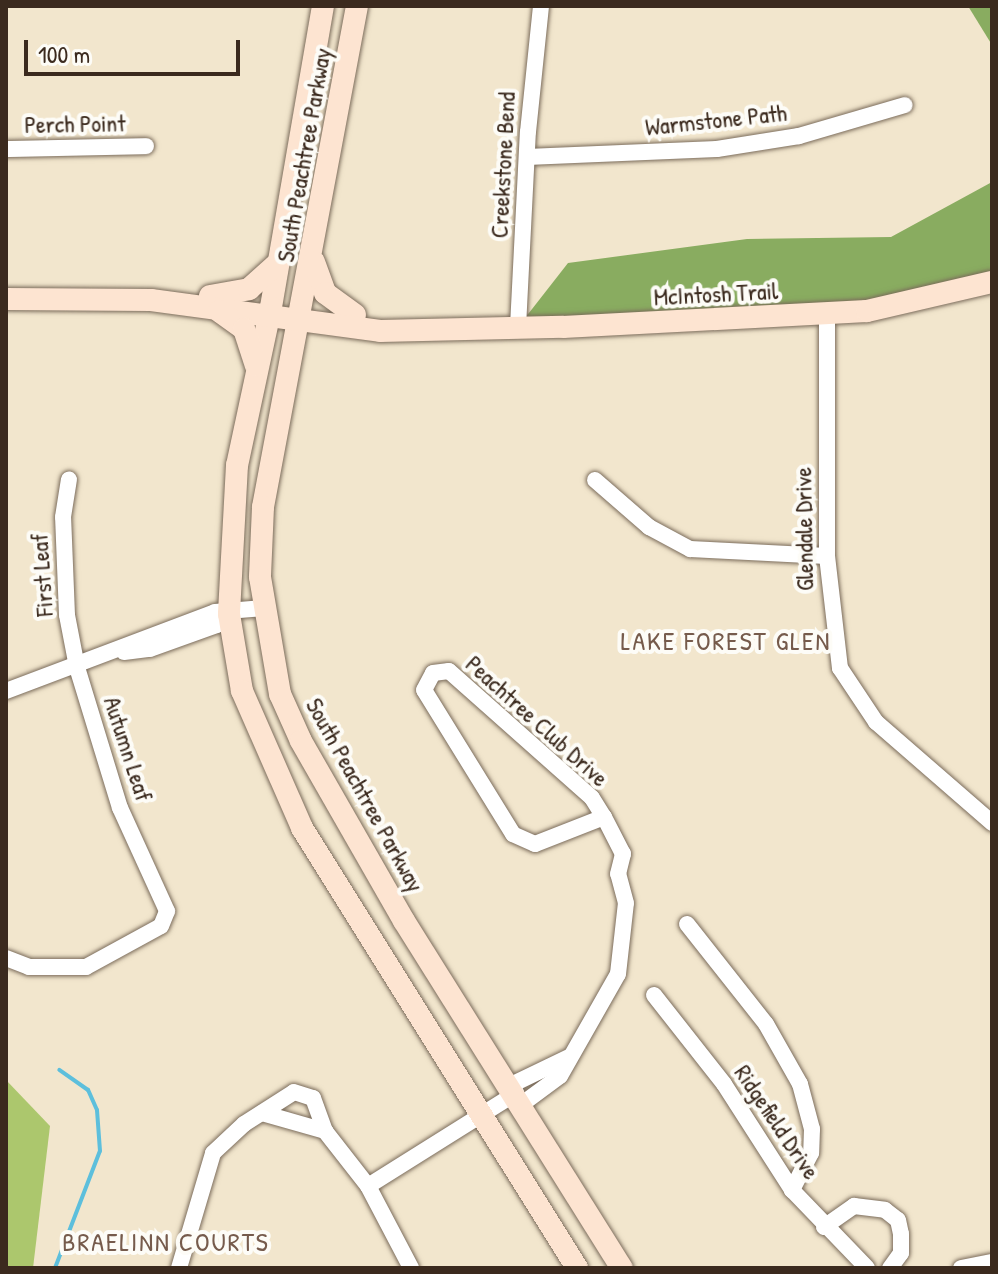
<!DOCTYPE html>
<html>
<head>
<meta charset="utf-8">
<style>
	body { margin:0 }
	#map { position:relative; width:998px; height:1274px; overflow:hidden; background:#f2e6cd; font-family:"Patrick Hand",sans-serif }
	div>[style] { position:absolute }
	[style*='--x'] { left:calc(var(--x)*1px); top:calc(var(--y)*1px); width:calc(var(--w)*1px); rotate:calc(var(--a)*1deg) }
	.green>* { inset:0; background:#acc76d }
	.forest>* { inset:0; background:#89ac60 }
	.stream>* { height:4px; margin:-2px; padding:0 2px; transform-origin:2px; border-radius:2px; background:#5dbfdc }
	.roads { filter:drop-shadow(0 0 2px #7b6c5b) drop-shadow(0 0 2px #7b6c5b) }
	.street>* { height:16px; margin:-8px; padding:0 8px; transform-origin:8px; border-radius:8px; background:#fff }
	.secondary>* { height:22px; margin:-11px; padding:0 11px; transform-origin:11px; border-radius:11px; background:#fde4d1 }
	span { translate:-50% -50%; white-space:nowrap; text-align:center; line-height:1.15; -webkit-text-stroke:8px #fdfcf7; paint-order:stroke }
	.street-label { font-size:24px; color:#3b2a1e }
	.neighbourhood-label { font-size:26px; color:#765b4c; letter-spacing:2px }
	.frame { position:absolute; inset:0; border:8px solid #3b2a1e; pointer-events:none }
	.scale { position:absolute; left:24px; top:40px; width:216px; height:36px; box-sizing:border-box; border:4px solid #3b2a1e; border-top:0; padding-left:10px; font-size:24px; line-height:28px; white-space:nowrap; color:#3b2a1e; -webkit-text-stroke:6px #fdfcf7; paint-order:stroke }
</style>
</head>
<body>
<div id="map">
	<div class="green">
		<div style="clip-path:polygon(6px 1080px,50px 1126px,33px 1268px,6px 1268px)"></div>
	</div>
	<div class="forest">
		<div style="clip-path:polygon(968px 6px,992px 6px,992px 45px)"></div>
		<div style="clip-path:polygon(992px 182px,992px 272px,922px 302px,518px 327px,568px 263px,747px 239px,891px 237px)"></div>
	</div>
	<div class="stream">
		<div style="--x:55;--y:1268;--w:125;--a:-69"></div>
		<div style="--x:100;--y:1151;--w:41;--a:-94.2"></div>
		<div style="--x:97;--y:1110;--w:22;--a:-114"></div>
		<div style="--x:88;--y:1090;--w:35;--a:-145"></div>
	</div>
	<div class="roads">
		<div class="street">
			<div style="--x:6;--y:149;--w:140;--a:-1.2"></div>
			<div style="--x:527;--y:157;--w:190;--a:-2.4"></div>
			<div style="--x:717;--y:149;--w:83;--a:-9"></div>
			<div style="--x:799;--y:136;--w:110;--a:-16.3"></div>
			<div style="--x:827;--y:314;--w:242;--a:90"></div>
			<div style="--x:827;--y:556;--w:113;--a:83.4"></div>
			<div style="--x:840;--y:668;--w:65;--a:56.3"></div>
			<div style="--x:876;--y:722;--w:154;--a:41"></div>
			<div style="--x:518;--y:327;--w:195;--a:-87.1"></div>
			<div style="--x:528;--y:132;--w:127;--a:-84.1"></div>
			<div style="--x:595;--y:480;--w:72;--a:41"></div>
			<div style="--x:649;--y:527;--w:47;--a:28.2"></div>
			<div style="--x:690;--y:549;--w:137;--a:2.9"></div>
			<div style="--x:124;--y:652;--w:26;--a:-7"></div>
			<div style="--x:150;--y:649;--w:71;--a:-19.7"></div>
			<div style="--x:217;--y:625;--w:16;--a:-43"></div>
			<div style="--x:6;--y:691;--w:223;--a:-20.7"></div>
			<div style="--x:215;--y:612;--w:49;--a:-4.7"></div>
			<div style="--x:687;--y:924;--w:127;--a:51.7"></div>
			<div style="--x:766;--y:1024;--w:69;--a:60.5"></div>
			<div style="--x:800;--y:1084;--w:47;--a:75.1"></div>
			<div style="--x:812;--y:1129;--w:24;--a:92"></div>
			<div style="--x:811;--y:1153;--w:42;--a:117.2"></div>
			<div style="--x:6;--y:958;--w:25;--a:21"></div>
			<div style="--x:29;--y:967;--w:57;--a:0"></div>
			<div style="--x:86;--y:967;--w:85;--a:-28.7"></div>
			<div style="--x:161;--y:926;--w:16;--a:-68"></div>
			<div style="--x:167;--y:911;--w:113;--a:-114.5"></div>
			<div style="--x:120;--y:808;--w:147;--a:-107"></div>
			<div style="--x:77;--y:667;--w:53;--a:-100.9"></div>
			<div style="--x:67;--y:615;--w:98;--a:-92.3"></div>
			<div style="--x:63;--y:517;--w:38;--a:-81"></div>
			<div style="--x:654;--y:995;--w:113;--a:51.8"></div>
			<div style="--x:724;--y:1084;--w:126;--a:57.3"></div>
			<div style="--x:792;--y:1190;--w:108;--a:46.1"></div>
			<div style="--x:511;--y:1085;--w:64;--a:-25.8"></div>
			<div style="--x:522;--y:1104;--w:47;--a:-36.4"></div>
			<div style="--x:560;--y:1076;--w:117;--a:-60.4"></div>
			<div style="--x:618;--y:974;--w:71;--a:-83.6"></div>
			<div style="--x:626;--y:903;--w:30;--a:-105"></div>
			<div style="--x:618;--y:874;--w:21;--a:-76"></div>
			<div style="--x:623;--y:854;--w:42;--a:-117.2"></div>
			<div style="--x:604;--y:817;--w:74;--a:158.6"></div>
			<div style="--x:535;--y:844;--w:24;--a:-156"></div>
			<div style="--x:513;--y:834;--w:169;--a:-121.7"></div>
			<div style="--x:424;--y:690;--w:19;--a:-62"></div>
			<div style="--x:433;--y:673;--w:16;--a:-7"></div>
			<div style="--x:449;--y:671;--w:191;--a:41.6"></div>
			<div style="--x:592;--y:798;--w:22;--a:58"></div>
			<div style="--x:262;--y:1113;--w:66;--a:15.9"></div>
			<div style="--x:368;--y:1186;--w:175;--a:-32.1"></div>
			<div style="--x:824;--y:1227;--w:37;--a:-35"></div>
			<div style="--x:854;--y:1206;--w:31;--a:7"></div>
			<div style="--x:885;--y:1210;--w:16;--a:38"></div>
			<div style="--x:898;--y:1220;--w:14;--a:78"></div>
			<div style="--x:901;--y:1234;--w:19;--a:90"></div>
			<div style="--x:901;--y:1253;--w:19;--a:126"></div>
			<div style="--x:179;--y:1268;--w:120;--a:-73.5"></div>
			<div style="--x:213;--y:1153;--w:42;--a:-43.1"></div>
			<div style="--x:244;--y:1124;--w:59;--a:-32.6"></div>
			<div style="--x:294;--y:1092;--w:20;--a:18"></div>
			<div style="--x:313;--y:1098;--w:35;--a:70"></div>
			<div style="--x:325;--y:1131;--w:70;--a:52"></div>
			<div style="--x:368;--y:1186;--w:93;--a:62.3"></div>
			<div style="--x:961;--y:1268;--w:32;--a:-11"></div>
		</div>
		<div class="secondary">
			<div style="--x:323;--y:6;--w:305;--a:99.8"></div>
			<div style="--x:271;--y:307;--w:162;--a:102.1"></div>
			<div style="--x:237;--y:465;--w:149;--a:93.1"></div>
			<div style="--x:229;--y:614;--w:78;--a:80.4"></div>
			<div style="--x:242;--y:691;--w:150;--a:66.3"></div>
			<div style="--x:302;--y:828;--w:519;--a:57.99"></div>
			<div style="--x:357;--y:6;--w:510;--a:100.63"></div>
			<div style="--x:263;--y:507;--w:70;--a:92.5"></div>
			<div style="--x:260;--y:577;--w:119;--a:80.3"></div>
			<div style="--x:280;--y:694;--w:51;--a:65.9"></div>
			<div style="--x:301;--y:741;--w:207;--a:60.2"></div>
			<div style="--x:404;--y:921;--w:410;--a:57.9"></div>
			<div style="--x:314;--y:262;--w:33;--a:70"></div>
			<div style="--x:325;--y:293;--w:37;--a:36"></div>
			<div style="--x:210;--y:296;--w:40;--a:-10"></div>
			<div style="--x:249;--y:289;--w:39;--a:-42"></div>
			<div style="--x:6;--y:299;--w:145;--a:0.4"></div>
			<div style="--x:151;--y:300;--w:231;--a:7.7"></div>
			<div style="--x:380;--y:331;--w:183;--a:-1.3"></div>
			<div style="--x:563;--y:327;--w:304;--a:-3"></div>
			<div style="--x:867;--y:311;--w:128;--a:-13.1"></div>
			<div style="--x:219;--y:311;--w:31;--a:36"></div>
			<div style="--x:244;--y:329;--w:38;--a:72"></div>
		</div>
	</div>
	<div class="street-label">
		<span style="left:716px;top:120px;rotate:-6deg">Warmstone Path</span>
		<span style="left:75px;top:124px;rotate:-1deg">Perch Point</span>
		<span style="left:304px;top:155px;rotate:-80deg">South Peachtree Parkway</span>
		<span style="left:503px;top:165px;rotate:-87deg">Creekstone Bend</span>
		<span style="left:716px;top:294px;rotate:-3deg">McIntosh Trail</span>
		<span style="left:804px;top:529px;rotate:-91deg">Glendale Drive</span>
		<span style="left:42px;top:575px;rotate:-94deg">First Leaf</span>
		<span style="left:537px;top:721px;rotate:42deg">Peachtree Club Drive</span>
		<span style="left:128px;top:749px;rotate:72deg">Autumn Leaf</span>
		<span style="left:365px;top:795px;rotate:61deg">South Peachtree Parkway</span>
		<span style="left:777px;top:1122px;rotate:56deg">Ridgefield Drive</span>
	</div>
	<div class="neighbourhood-label">
		<span style="left:726px;top:641px">LAKE FOREST GLEN</span>
		<span style="left:166px;top:1242px">BRAELINN COURTS</span>
	</div>
	<div class="frame"></div>
	<div class="scale">100 m</div>
</div>
</body>
</html>
